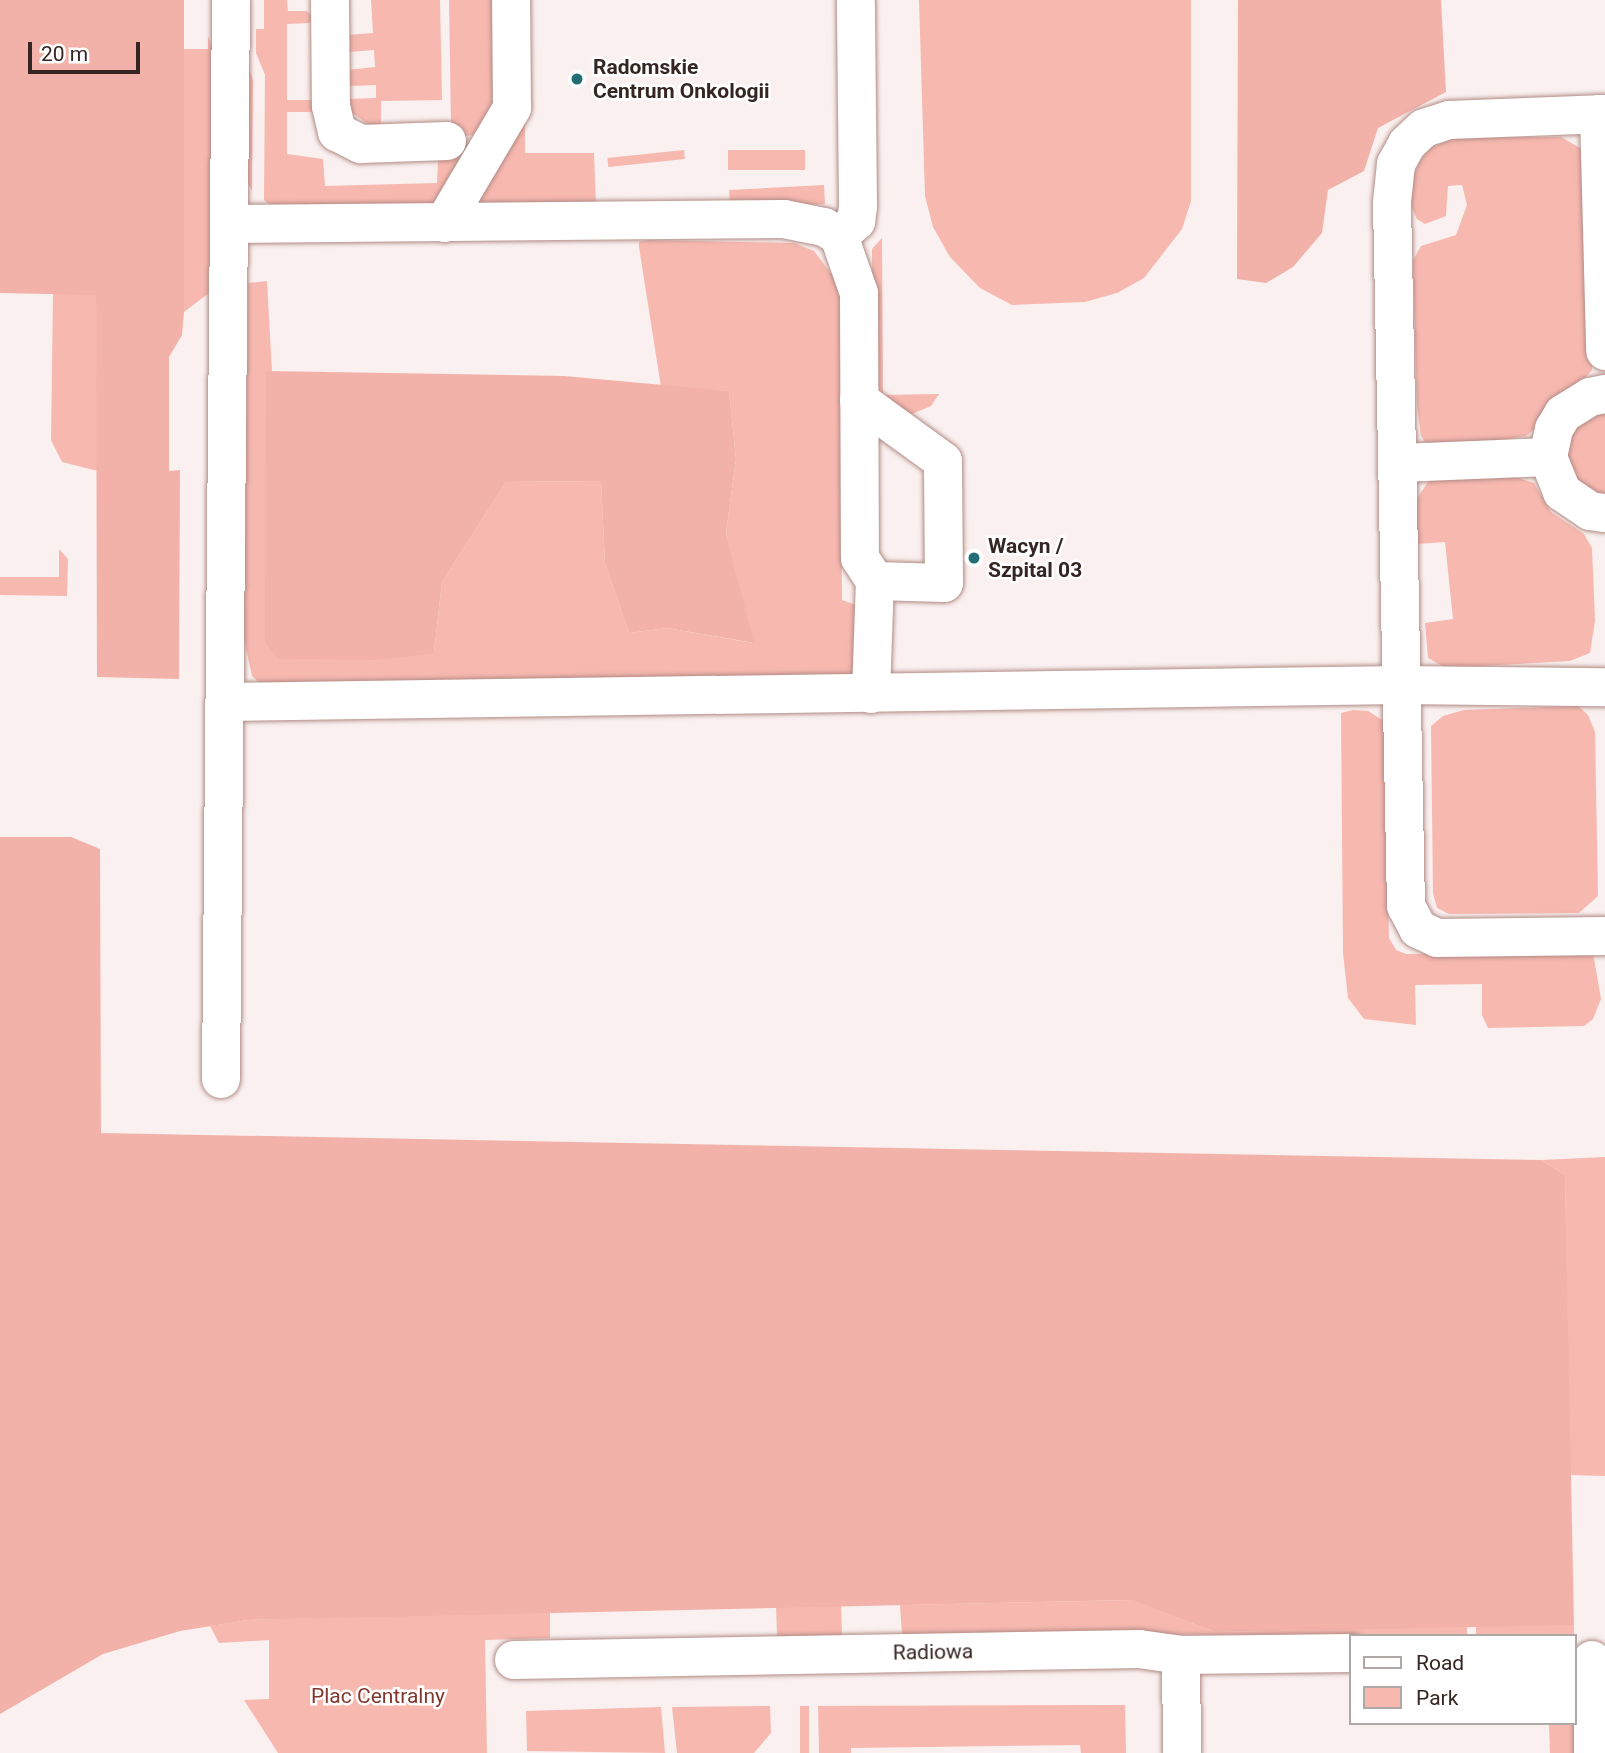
<!DOCTYPE html>
<html>
<head>
<meta charset="utf-8">
<style>
	body { margin:0 }
	#map { position:relative; width:1605px; height:1753px; overflow:hidden; background:#f9f0ef; font-family:Roboto,sans-serif }
	div>[style] { position:absolute }
	[style*='--x'] { left:calc(var(--x)*1px); top:calc(var(--y)*1px); width:calc(var(--w)*1px); rotate:calc(var(--a)*1deg) }
	.green>* { inset:0; background:#f7b8af; transform-origin:0 0 }
	.forest>* { inset:0; background:#f3b2a9 }
	.roads { filter:drop-shadow(0 0 2px #b28b85) drop-shadow(0 0 2px #b28b85) }
	.minor>* { height:38px; margin:-19px; padding:0 19px; transform-origin:19px; border-radius:19px; background:#fff }
	.dots>* { width:19px; height:19px; translate:-50% -50%; box-sizing:border-box; border:4px solid #fff; border-radius:50% }
	span { translate:-50% -50%; white-space:nowrap; text-align:center; line-height:1.15; -webkit-text-stroke:5px #fff; paint-order:stroke }
	.poi-label { font-size:21px; color:#352623; font-weight:700 }
	.left { translate:0 -50%; text-align:left }
	.street-label { font-size:21px; color:#352623 }
	.park-label { font-size:21px; color:#83362e }
	.legend { position:absolute; left:1349px; top:1634px; width:228px; height:91px; box-sizing:border-box; background:#fff; border:2px solid #aea8a7; margin:0; padding:9px 12px; list-style:none; font-size:21px; color:#352623 }
	.legend li { display:flex; align-items:center; gap:14px; height:35px }
	.legend b { width:35px; border:2px solid #aea8a7 }
	.scale { position:absolute; left:28px; top:42px; width:112px; height:32px; box-sizing:border-box; border:4px solid #352623; border-top:0; padding-left:9px; font-size:21px; line-height:24px; white-space:nowrap; color:#352623; -webkit-text-stroke:5px #fff; paint-order:stroke }
</style>
</head>
<body>
<div id="map">
	<div class="green">
		<div style="clip-path:polygon(264px 0,287px 0,288px 11px,307px 11px,313px 17px,310px 23px,287px 24px,287px 100px,312px 100px,316px 112px,287px 112px,287px 154px,323px 159px,325px 186px,437px 183px,438px 161px,460px 157px,460px 144px,475px 144px,437px 204px,270px 205px,264px 200px,265px 75px,256px 53px,256px 29px,264px 29px)"></div>
		<div style="clip-path:polygon(371px 0,440px 0,442px 100px,381px 101px,381px 124px,373px 128px,347px 109px,347px 99px,376px 98px,376px 85px,350px 86px,347px 70px,375px 67px,374px 50px,349px 52px,347px 35px,373px 33px)"></div>
		<div style="clip-path:polygon(449px 0,494px 0,497px 95px,479px 135px,460px 136px,460px 127px,451px 127px)"></div>
		<div style="clip-path:polygon(919px 0,1191px 0,1191px 201px,1182px 229px,1144px 278px,1117px 293px,1085px 302px,1012px 305px,980px 288px,950px 257px,933px 227px,925px 196px)"></div>
		<div style="clip-path:polygon(208px 36px,212px 46px,213px 290px,184px 312px,184px 49px,208px 49px)"></div>
		<div style="clip-path:polygon(244px 53px,253px 80px,252px 191px,247px 181px)"></div>
		<div style="clip-path:polygon(525px 106px,525px 153px,594px 153px,596px 206px,483px 206px,479px 196px)"></div>
		<div style="clip-path:polygon(1561px 137px,1580px 148px,1589px 162px,1592px 370px,1583px 381px,1547px 403px,1535px 429px,1526px 436px,1455px 448px,1427px 445px,1421px 436px,1417px 406px,1413px 260px,1421px 246px,1456px 235px,1467px 205px,1462px 185px,1448px 186px,1446px 216px,1425px 224px,1417px 219px,1411px 206px,1411px 182px,1420px 161px,1430px 148px,1455px 138px)"></div>
		<div style="left:684px;top:150px;width:9px;height:77px;rotate:84deg"></div>
		<div style="left:805px;top:150px;width:20px;height:77px;rotate:90deg"></div>
		<div style="left:824px;top:185px;width:19px;height:95px;rotate:87deg"></div>
		<div style="clip-path:polygon(882px 238px,883px 395px,939px 394px,931px 406px,912px 414px,902px 414px,883px 395px,873px 375px,872px 249px)"></div>
		<div style="clip-path:polygon(648px 240px,794px 243px,814px 251px,833px 276px,840px 294px,842px 600px,856px 605px,856px 680px,261px 684px,252px 676px,244px 640px,248px 283px,259px 282px,267px 281px,272px 371px,267px 371px,434px 653px,442px 582px,506px 482px,601px 481px,605px 563px,629px 633px,667px 628px,753px 643px,726px 533px,736px 459px,729px 391px,661px 387px,639px 247px,639px 242px)"></div>
		<div style="clip-path:polygon(53px 293px,96px 294px,98px 471px,62px 462px,51px 440px)"></div>
		<div style="clip-path:polygon(1605px 410px,1605px 498px,1582px 491px,1565px 466px,1575px 423px)"></div>
		<div style="clip-path:polygon(1506px 474px,1534px 483px,1551px 512px,1584px 534px,1592px 548px,1595px 621px,1590px 653px,1570px 661px,1446px 668px,1428px 658px,1425px 623px,1453px 619px,1445px 542px,1417px 544px,1416px 500px,1430px 479px)"></div>
		<div style="clip-path:polygon(59px 549px,68px 559px,67px 596px,0 595px,0 577px,59px 577px)"></div>
		<div style="clip-path:polygon(1578px 706px,1588px 715px,1595px 732px,1598px 896px,1579px 913px,1449px 914px,1437px 908px,1433px 893px,1431px 726px,1443px 716px,1464px 710px)"></div>
		<div style="clip-path:polygon(1353px 710px,1368px 711px,1384px 721px,1389px 938px,1396px 950px,1406px 954px,1593px 953px,1601px 999px,1593px 1019px,1584px 1026px,1488px 1028px,1482px 1015px,1482px 984px,1415px 985px,1416px 1025px,1364px 1019px,1348px 998px,1343px 953px,1341px 713px)"></div>
		<div style="clip-path:polygon(1605px 1157px,1605px 1476px,1570px 1475px,1565px 1175px,1541px 1160px)"></div>
		<div style="clip-path:polygon(1133px 1600px,1215px 1632px,1467px 1626px,1467px 1635px,902px 1634px,900px 1605px)"></div>
		<div style="left:841px;top:1605px;width:30px;height:65px;rotate:88deg"></div>
		<div style="clip-path:polygon(550px 1611px,550px 1638px,485px 1640px,487px 1753px,278px 1753px,244px 1700px,269px 1699px,269px 1640px,219px 1643px,210px 1626px,248px 1620px)"></div>
		<div style="left:1476px;top:1625px;width:98px;height:10px"></div>
		<div style="clip-path:polygon(1125px 1705px,1126px 1753px,1081px 1753px,1080px 1745px,851px 1748px,851px 1753px,819px 1753px,818px 1706px)"></div>
		<div style="clip-path:polygon(770px 1706px,771px 1733px,754px 1753px,677px 1753px,672px 1707px)"></div>
		<div style="left:800px;top:1706px;width:9px;height:47px"></div>
		<div style="clip-path:polygon(661px 1707px,665px 1753px,527px 1751px,526px 1711px)"></div>
		<div style="clip-path:polygon(1549px 1723px,1575px 1723px,1580px 1753px,1550px 1753px)"></div>
	</div>
	<div class="forest">
		<div style="clip-path:polygon(0 0,184px 0,184px 312px,182px 335px,169px 357px,169px 471px,180px 470px,179px 679px,97px 677px,96px 295px,0 293px)"></div>
		<div style="clip-path:polygon(1238px 0,1441px 0,1446px 92px,1378px 128px,1364px 171px,1328px 190px,1322px 233px,1293px 267px,1266px 283px,1237px 279px)"></div>
		<div style="clip-path:polygon(266px 371px,564px 376px,729px 391px,736px 459px,726px 533px,754px 643px,667px 628px,629px 633px,605px 563px,601px 481px,506px 482px,442px 582px,434px 653px,377px 660px,278px 659px,265px 642px)"></div>
		<div style="clip-path:polygon(0 837px,71px 837px,100px 849px,101px 1133px,1541px 1160px,1565px 1175px,1574px 1625px,1215px 1632px,1132px 1600px,248px 1620px,180px 1631px,103px 1654px,0 1714px)"></div>
	</div>
	<div class="roads">
		<div class="minor">
			<div style="--x:330;--y:0;--w:106;--a:89.5"></div>
			<div style="--x:331;--y:106;--w:27;--a:77"></div>
			<div style="--x:337;--y:132;--w:27;--a:27"></div>
			<div style="--x:361;--y:144;--w:86;--a:-2"></div>
			<div style="--x:1599;--y:114;--w:237;--a:88.5"></div>
			<div style="--x:1605;--y:114;--w:156;--a:177.8"></div>
			<div style="--x:1449;--y:120;--w:26;--a:162"></div>
			<div style="--x:1424;--y:128;--w:23;--a:137"></div>
			<div style="--x:1407;--y:144;--w:23;--a:119"></div>
			<div style="--x:1396;--y:164;--w:39;--a:96"></div>
			<div style="--x:1392;--y:203;--w:703;--a:88.86"></div>
			<div style="--x:1406;--y:906;--w:26;--a:62"></div>
			<div style="--x:1418;--y:929;--w:21;--a:25"></div>
			<div style="--x:1437;--y:938;--w:168;--a:-0.7"></div>
			<div style="--x:444;--y:223;--w:134;--a:-59.4"></div>
			<div style="--x:512;--y:108;--w:108;--a:-90.5"></div>
			<div style="--x:230;--y:224;--w:554;--a:-0.52"></div>
			<div style="--x:784;--y:219;--w:41;--a:11.3"></div>
			<div style="--x:824;--y:227;--w:17;--a:31"></div>
			<div style="--x:839;--y:236;--w:60;--a:70.7"></div>
			<div style="--x:859;--y:293;--w:265;--a:89.8"></div>
			<div style="--x:860;--y:558;--w:27;--a:57"></div>
			<div style="--x:875;--y:581;--w:69;--a:1.7"></div>
			<div style="--x:944;--y:583;--w:122;--a:-90.5"></div>
			<div style="--x:943;--y:461;--w:104;--a:-144"></div>
			<div style="--x:839;--y:236;--w:23;--a:-41"></div>
			<div style="--x:856;--y:221;--w:15;--a:-82"></div>
			<div style="--x:858;--y:206;--w:206;--a:-90.6"></div>
			<div style="--x:1605;--y:394;--w:15;--a:169"></div>
			<div style="--x:1590;--y:397;--w:32;--a:148"></div>
			<div style="--x:1563;--y:414;--w:17;--a:121"></div>
			<div style="--x:1554;--y:429;--w:29;--a:102"></div>
			<div style="--x:1548;--y:457;--w:38;--a:68"></div>
			<div style="--x:1562;--y:492;--w:34;--a:34"></div>
			<div style="--x:1590;--y:511;--w:15;--a:8"></div>
			<div style="--x:1400;--y:463;--w:148;--a:-2.3"></div>
			<div style="--x:871;--y:694;--w:113;--a:-88"></div>
			<div style="--x:225;--y:702;--w:1175;--a:-0.83"></div>
			<div style="--x:1400;--y:685;--w:205;--a:0.6"></div>
			<div style="--x:221;--y:1079;--w:1079;--a:-89.47"></div>
			<div style="--x:1181;--y:1655;--w:98;--a:89.4"></div>
			<div style="--x:514;--y:1660;--w:625;--a:-1.01"></div>
			<div style="--x:1139;--y:1649;--w:42;--a:8.1"></div>
			<div style="--x:1181;--y:1655;--w:170;--a:-0.7"></div>
			<div style="--x:1592;--y:1660;--w:93;--a:89.4"></div>
		</div>
	</div>
	<div class="dots">
		<div style="left:577px;top:79px;background:#236d77"></div>
		<div style="left:974px;top:558px;background:#236d77"></div>
	</div>
	<div class="poi-label">
		<span class="left" style="left:593px;top:79px">Radomskie<br>Centrum Onkologii</span>
		<span class="left" style="left:988px;top:558px">Wacyn /<br>Szpital 03</span>
	</div>
	<div class="street-label">
		<span style="left:933px;top:1652px;rotate:-1deg">Radiowa</span>
	</div>
	<div class="park-label">
		<span style="left:378px;top:1696px">Plac Centralny</span>
	</div>
	<ul class="legend">
	<li><b style="height:9px;background:#fff"></b>Road</li>
	<li><b style="height:19px;background:#f7b8af"></b>Park</li>
	</ul>
	<div class="scale">20 m</div>
</div>
</body>
</html>
